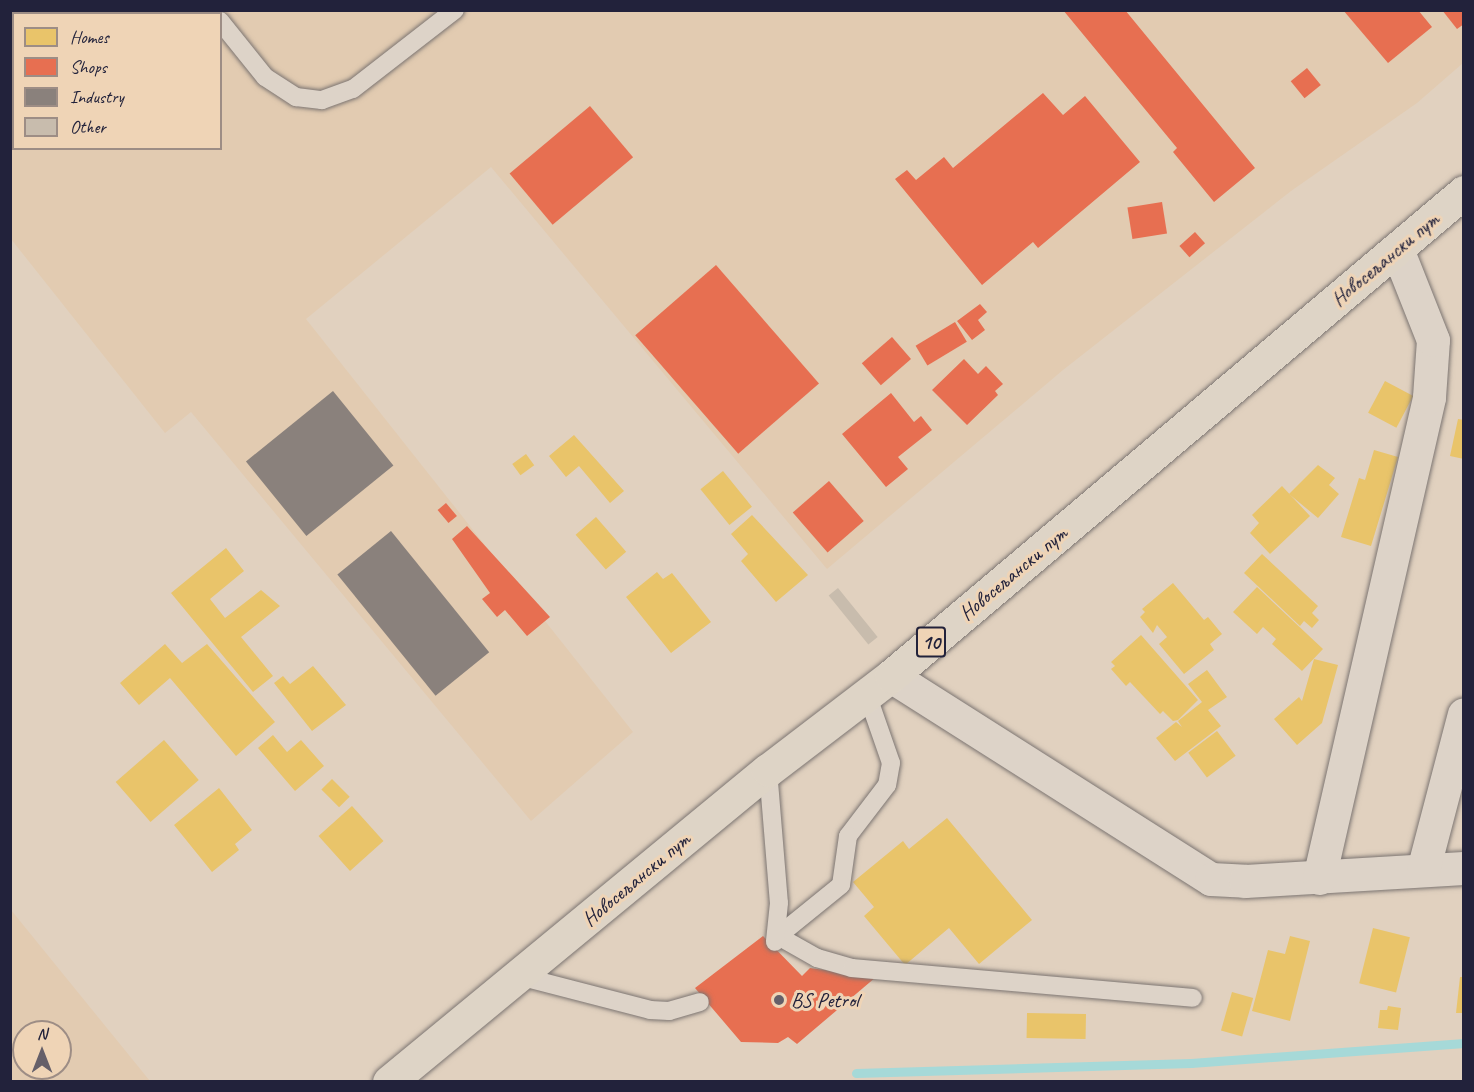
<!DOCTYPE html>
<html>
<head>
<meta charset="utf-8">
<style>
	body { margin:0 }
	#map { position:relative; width:1474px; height:1092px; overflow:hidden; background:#e1d1bf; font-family:Caveat,sans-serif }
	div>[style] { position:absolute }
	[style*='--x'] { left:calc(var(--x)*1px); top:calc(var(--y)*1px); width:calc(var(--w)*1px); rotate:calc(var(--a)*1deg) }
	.built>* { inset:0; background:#e2cbb1 }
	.homes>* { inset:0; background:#e9c46a; transform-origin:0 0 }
	.shops>* { inset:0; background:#e76f51; transform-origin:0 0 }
	.industry>* { inset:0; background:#8a817c; transform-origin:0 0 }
	.stream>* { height:9px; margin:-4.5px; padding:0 4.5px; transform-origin:4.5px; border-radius:4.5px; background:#a6d9d8 }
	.building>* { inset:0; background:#c8bcad; transform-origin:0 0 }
	.roads { filter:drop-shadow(0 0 2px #7c7572) drop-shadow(0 0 2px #7c7572) }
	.service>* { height:18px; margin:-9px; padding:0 9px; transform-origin:9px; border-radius:9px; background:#ddd3c8 }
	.minor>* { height:33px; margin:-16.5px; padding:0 16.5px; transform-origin:16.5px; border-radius:16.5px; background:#ddd3c8 }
	.primary>* { height:33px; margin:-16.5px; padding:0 16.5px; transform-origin:16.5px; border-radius:16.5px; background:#ded4c6 }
	.dots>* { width:16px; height:16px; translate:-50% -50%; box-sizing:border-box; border:3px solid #efd4b6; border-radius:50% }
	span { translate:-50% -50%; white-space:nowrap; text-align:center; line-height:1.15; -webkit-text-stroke:6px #efd4b6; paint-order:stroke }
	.shield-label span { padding:2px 4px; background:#efd4b6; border:2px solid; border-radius:4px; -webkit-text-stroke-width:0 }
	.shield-label { font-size:20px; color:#22223b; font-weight:700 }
	.street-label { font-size:21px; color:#22223b }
	.poi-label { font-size:21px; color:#22223b }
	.left { translate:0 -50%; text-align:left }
	.frame { position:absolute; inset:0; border:12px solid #22223b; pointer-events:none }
	.legend { position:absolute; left:12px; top:12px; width:210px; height:138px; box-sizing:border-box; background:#efd4b6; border:2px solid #9d8d85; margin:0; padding:8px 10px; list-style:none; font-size:18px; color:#22223b }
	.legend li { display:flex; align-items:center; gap:12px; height:30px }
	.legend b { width:30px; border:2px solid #9d8d85 }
	.north { position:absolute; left:12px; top:1020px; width:60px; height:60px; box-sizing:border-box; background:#efd4b6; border:2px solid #9d8d85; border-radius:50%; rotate:0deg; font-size:16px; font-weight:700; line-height:24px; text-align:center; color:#22223b }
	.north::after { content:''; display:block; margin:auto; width:21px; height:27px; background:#655f69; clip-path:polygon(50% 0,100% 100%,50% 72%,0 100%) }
</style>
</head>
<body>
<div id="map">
	<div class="built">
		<div style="clip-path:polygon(evenodd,11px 11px,1463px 11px,1463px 63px,1417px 103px,1291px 191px,1063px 370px,827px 569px,491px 167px,306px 319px,633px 732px,531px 821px,191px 412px,165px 433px,11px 239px,11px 11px,14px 14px,220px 14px,220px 148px,14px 148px,14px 14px)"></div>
		<div style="clip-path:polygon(evenodd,11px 910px,150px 1081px,11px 1081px,11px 910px,24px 1032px,60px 1032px,60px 1068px,24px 1068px,24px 1032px)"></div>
	</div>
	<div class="homes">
		<div style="left:1385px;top:381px;width:32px;height:36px;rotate:28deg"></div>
		<div style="clip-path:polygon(1458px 419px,1464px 420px,1464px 459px,1450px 456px)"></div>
		<div style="clip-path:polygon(574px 435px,624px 491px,610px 503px,579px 466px,566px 477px,549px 456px)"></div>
		<div style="clip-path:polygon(1374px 450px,1398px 457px,1371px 546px,1341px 537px,1359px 478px,1365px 480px)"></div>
		<div style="left:526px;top:454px;width:14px;height:17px;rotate:54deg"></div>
		<div style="clip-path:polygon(1318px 465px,1335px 478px,1329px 485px,1339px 494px,1318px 518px,1289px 494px)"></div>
		<div style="left:723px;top:471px;width:46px;height:29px;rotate:51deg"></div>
		<div style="clip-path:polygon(1282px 486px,1310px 516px,1270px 554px,1250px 533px,1259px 523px,1252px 515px)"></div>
		<div style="clip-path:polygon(752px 515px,808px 575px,776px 602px,741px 561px,748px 554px,731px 534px)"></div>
		<div style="left:596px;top:517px;width:46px;height:27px;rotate:49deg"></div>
		<div style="clip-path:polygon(226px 548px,244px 571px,210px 599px,225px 618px,261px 590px,280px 606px,241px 637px,273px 676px,253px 692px,171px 593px)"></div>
		<div style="clip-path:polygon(1262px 554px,1318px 606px,1312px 613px,1319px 620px,1312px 628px,1304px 621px,1300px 626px,1244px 573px)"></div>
		<div style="clip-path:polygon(657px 572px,663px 579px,672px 573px,711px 622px,671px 653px,626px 597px)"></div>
		<div style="clip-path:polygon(1173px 583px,1204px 620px,1208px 617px,1222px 634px,1210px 644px,1214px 650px,1184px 674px,1159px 644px,1167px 637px,1157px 625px,1153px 633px,1140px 617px,1145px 612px,1142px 609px)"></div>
		<div style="clip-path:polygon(1257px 587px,1323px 649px,1302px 671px,1272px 644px,1276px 639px,1263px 627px,1257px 634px,1233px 612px)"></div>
		<div style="clip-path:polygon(1141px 635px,1198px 700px,1178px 720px,1173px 721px,1163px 711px,1160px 714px,1130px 682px,1126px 686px,1111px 669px,1115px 666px,1111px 662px)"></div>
		<div style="clip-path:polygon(165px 644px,182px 663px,207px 644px,275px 722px,236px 756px,170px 678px,139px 705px,120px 683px)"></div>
		<div style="clip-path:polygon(1314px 659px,1338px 665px,1322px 723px,1297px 745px,1274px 719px,1299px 697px,1302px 701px)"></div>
		<div style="clip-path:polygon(313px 666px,346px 705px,312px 731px,274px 683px,283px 676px,290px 684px)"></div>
		<div style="clip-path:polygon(1207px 670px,1227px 697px,1208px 710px,1221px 726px,1175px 761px,1156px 738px,1176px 722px,1182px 727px,1178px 721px,1202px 702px,1188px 684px)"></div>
		<div style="left:1217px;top:731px;width:31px;height:36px;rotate:53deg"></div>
		<div style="clip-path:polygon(273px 735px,287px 752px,301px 740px,324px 766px,295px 791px,258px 748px)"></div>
		<div style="left:164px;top:740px;width:53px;height:64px;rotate:49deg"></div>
		<div style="left:332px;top:779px;width:25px;height:15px;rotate:45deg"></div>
		<div style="clip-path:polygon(219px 788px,252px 830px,235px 844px,239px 850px,212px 872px,174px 825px)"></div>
		<div style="left:352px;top:806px;width:47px;height:45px;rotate:48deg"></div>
		<div style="clip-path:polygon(947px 818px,1032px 920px,979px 964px,949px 928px,905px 965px,864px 916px,874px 907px,853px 882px,903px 841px,909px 849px)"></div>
		<div style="left:1373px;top:928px;width:38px;height:57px;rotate:14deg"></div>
		<div style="clip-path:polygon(1290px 936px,1310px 941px,1290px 1021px,1252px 1011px,1268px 950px,1285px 954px)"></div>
		<div style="clip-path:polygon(1460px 977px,1464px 977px,1464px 1013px,1456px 1013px)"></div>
		<div style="left:1232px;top:992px;width:22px;height:40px;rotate:16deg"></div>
		<div style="clip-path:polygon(1388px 1006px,1401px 1008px,1398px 1030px,1378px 1028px,1380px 1010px,1387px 1010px)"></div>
		<div style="left:1027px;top:1013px;width:59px;height:25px;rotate:1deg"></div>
	</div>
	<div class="shops">
		<div style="clip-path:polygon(1063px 10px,1125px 10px,1255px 168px,1214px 202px,1173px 152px,1177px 148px)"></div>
		<div style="clip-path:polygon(1343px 10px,1418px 10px,1432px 27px,1388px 63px)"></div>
		<div style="clip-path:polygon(1442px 10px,1464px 10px,1464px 24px,1457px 29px)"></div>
		<div style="left:1307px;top:68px;width:22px;height:21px;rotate:51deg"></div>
		<div style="clip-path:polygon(1043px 93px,1063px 115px,1085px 96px,1140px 162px,1038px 248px,1033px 242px,982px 285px,895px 179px,907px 170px,916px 180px,944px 157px,953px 168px)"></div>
		<div style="left:590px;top:106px;width:67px;height:105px;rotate:50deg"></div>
		<div style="left:1162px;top:202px;width:32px;height:35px;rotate:81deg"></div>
		<div style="left:1195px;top:232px;width:15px;height:21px;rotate:48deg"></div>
		<div style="left:716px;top:265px;width:157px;height:107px;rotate:49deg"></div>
		<div style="clip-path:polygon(980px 304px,987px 312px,978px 320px,985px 330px,972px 340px,957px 321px)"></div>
		<div style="left:955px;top:322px;width:23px;height:46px;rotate:59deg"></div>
		<div style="left:892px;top:337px;width:29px;height:40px;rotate:49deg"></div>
		<div style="clip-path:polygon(964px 359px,978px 374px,986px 366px,1003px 384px,995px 391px,998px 395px,967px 425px,932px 390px)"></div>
		<div style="clip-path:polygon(891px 393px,914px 422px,921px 416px,932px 430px,898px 457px,908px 469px,886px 487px,842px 434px)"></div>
		<div style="left:829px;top:481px;width:53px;height:48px;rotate:49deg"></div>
		<div style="left:446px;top:503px;width:17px;height:11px;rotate:50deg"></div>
		<div style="clip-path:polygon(467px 526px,550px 617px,527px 636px,505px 610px,497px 617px,482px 599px,490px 593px,452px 539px)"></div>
		<div style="clip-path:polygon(763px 936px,802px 976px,810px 968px,876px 977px,797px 1044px,788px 1037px,778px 1043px,741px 1042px,695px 988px)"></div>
	</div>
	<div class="industry">
		<div style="left:333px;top:391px;width:96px;height:112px;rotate:51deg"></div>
		<div style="left:391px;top:531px;width:156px;height:69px;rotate:51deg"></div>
	</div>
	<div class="stream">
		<div style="--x:856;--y:1073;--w:335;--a:-1.7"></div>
		<div style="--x:1191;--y:1063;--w:274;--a:-4.2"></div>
	</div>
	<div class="building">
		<div style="left:838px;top:588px;width:63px;height:12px;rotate:51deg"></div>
	</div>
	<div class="roads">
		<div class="service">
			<div style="--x:220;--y:21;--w:72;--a:51.2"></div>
			<div style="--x:265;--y:77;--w:37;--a:33"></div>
			<div style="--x:296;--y:97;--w:26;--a:7"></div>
			<div style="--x:322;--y:100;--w:33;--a:-20"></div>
			<div style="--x:353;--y:89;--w:129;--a:-37.8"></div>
			<div style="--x:867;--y:694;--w:73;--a:70.8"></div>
			<div style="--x:891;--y:763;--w:22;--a:100"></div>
			<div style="--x:887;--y:785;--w:64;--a:127.4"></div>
			<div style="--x:848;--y:836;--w:49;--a:98.1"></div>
			<div style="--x:841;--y:885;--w:81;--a:141"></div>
			<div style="--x:778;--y:936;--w:45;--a:29.4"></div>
			<div style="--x:817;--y:958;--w:36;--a:16"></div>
			<div style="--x:852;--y:968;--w:342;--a:5"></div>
			<div style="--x:768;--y:770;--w:133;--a:85.3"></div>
			<div style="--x:779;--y:903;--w:39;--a:96"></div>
			<div style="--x:519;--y:976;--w:135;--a:14.5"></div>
			<div style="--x:650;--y:1010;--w:19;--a:3"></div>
			<div style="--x:669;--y:1011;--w:32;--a:-16"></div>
		</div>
		<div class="minor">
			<div style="--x:891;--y:676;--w:379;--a:32.4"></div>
			<div style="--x:1211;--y:879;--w:34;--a:3"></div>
			<div style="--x:1245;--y:881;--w:219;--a:-3.4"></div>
			<div style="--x:1423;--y:870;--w:161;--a:-75.3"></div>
			<div style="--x:1319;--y:878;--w:493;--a:-77.1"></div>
			<div style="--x:1429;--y:397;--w:57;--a:-86"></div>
			<div style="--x:1433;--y:340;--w:98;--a:-111.6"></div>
		</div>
		<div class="primary">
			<div style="--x:389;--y:1082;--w:491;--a:-39.5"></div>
			<div style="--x:768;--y:770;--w:155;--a:-37.4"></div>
			<div style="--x:891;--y:676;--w:750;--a:-40.19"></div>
		</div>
	</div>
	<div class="dots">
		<div style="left:779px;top:1000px;background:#655f69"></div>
	</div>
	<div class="shield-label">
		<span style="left:931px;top:642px">10</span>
	</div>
	<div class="street-label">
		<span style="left:1385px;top:259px;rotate:-40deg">Новосељански пут</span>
		<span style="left:1013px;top:573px;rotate:-40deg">Новосељански пут</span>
		<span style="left:636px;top:879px;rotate:-40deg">Новосељански пут</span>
	</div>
	<div class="poi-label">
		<span class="left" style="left:791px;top:1000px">BS Petrol</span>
	</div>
	<div class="frame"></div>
	<ul class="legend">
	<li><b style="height:16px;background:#e9c46a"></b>Homes</li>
	<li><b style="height:16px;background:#e76f51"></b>Shops</li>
	<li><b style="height:16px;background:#8a817c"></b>Industry</li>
	<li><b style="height:16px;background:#c8bcad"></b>Other</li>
	</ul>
	<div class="north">N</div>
</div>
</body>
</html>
